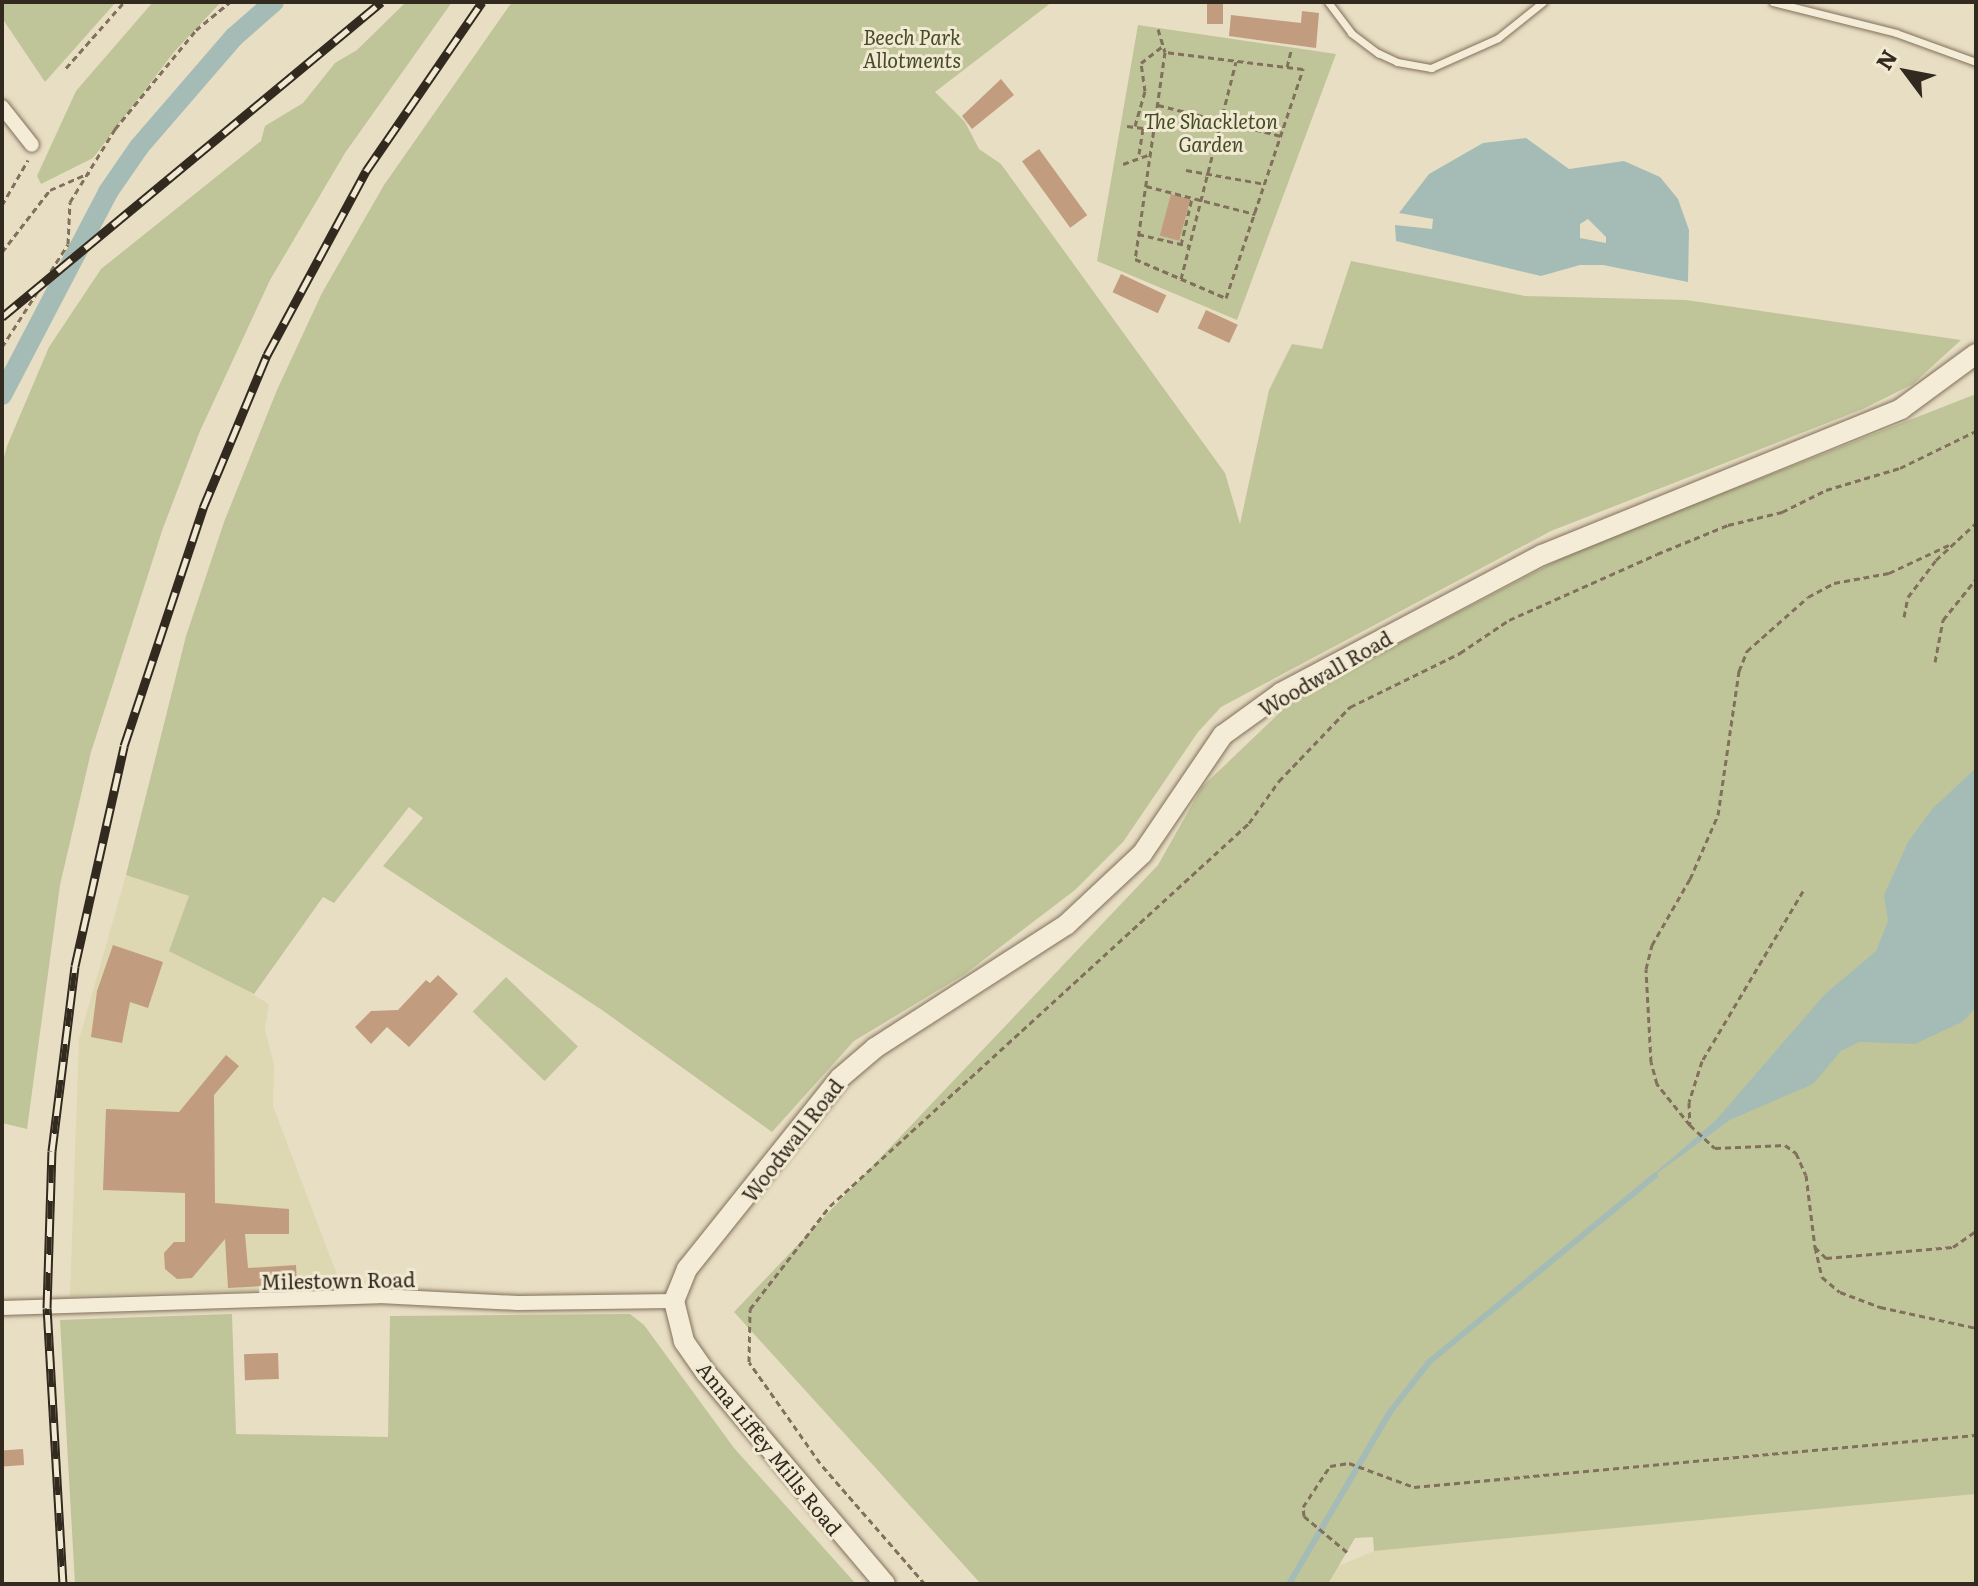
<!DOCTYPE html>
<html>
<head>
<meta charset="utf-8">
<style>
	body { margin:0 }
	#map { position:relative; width:1978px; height:1586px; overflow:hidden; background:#e8dec3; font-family:Literata,serif }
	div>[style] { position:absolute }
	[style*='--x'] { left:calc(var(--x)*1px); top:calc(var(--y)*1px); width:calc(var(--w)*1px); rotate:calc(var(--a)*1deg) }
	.farmland>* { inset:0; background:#ddd7b2 }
	.green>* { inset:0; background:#bfc599; transform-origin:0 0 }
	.water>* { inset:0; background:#a5bcb6 }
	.stream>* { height:6px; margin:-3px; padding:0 3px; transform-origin:3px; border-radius:3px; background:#a5bcb6 }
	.canal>* { height:20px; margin:-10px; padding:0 10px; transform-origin:10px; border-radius:10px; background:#a5bcb6 }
	.building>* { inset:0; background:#c29c7e; transform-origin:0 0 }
	.path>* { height:3px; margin-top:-1.5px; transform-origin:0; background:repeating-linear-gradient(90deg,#81705c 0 6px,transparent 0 10px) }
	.roads { filter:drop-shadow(0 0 2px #81705c) drop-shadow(0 0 2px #81705c) }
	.lane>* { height:7px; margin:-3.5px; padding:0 3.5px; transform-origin:3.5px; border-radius:3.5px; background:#f4ecd6 }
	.street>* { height:14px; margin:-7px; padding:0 7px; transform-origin:7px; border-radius:7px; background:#f4ecd6 }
	.secondary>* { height:20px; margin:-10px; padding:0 10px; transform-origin:10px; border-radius:10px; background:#f4ecd6 }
	.rail>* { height:9px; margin-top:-4.5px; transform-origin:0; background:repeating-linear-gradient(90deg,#f1e9d2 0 18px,#32291f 0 36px); box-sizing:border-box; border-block:2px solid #32291f }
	span { translate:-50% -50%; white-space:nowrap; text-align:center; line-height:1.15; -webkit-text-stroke:6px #f1e9d2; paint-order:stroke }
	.park-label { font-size:20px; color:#424c27; font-style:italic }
	.street-label { font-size:20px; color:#32291f }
	.frame { position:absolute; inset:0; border:4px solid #32291f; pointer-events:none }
	.north { position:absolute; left:1866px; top:32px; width:80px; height:80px; -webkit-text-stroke:6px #f1e9d2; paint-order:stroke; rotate:302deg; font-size:22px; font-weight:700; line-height:32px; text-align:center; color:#32291f }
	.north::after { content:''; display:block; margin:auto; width:28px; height:36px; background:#32291f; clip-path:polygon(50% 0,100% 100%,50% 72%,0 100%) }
</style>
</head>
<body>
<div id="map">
	<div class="farmland">
		<div style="clip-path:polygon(126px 875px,189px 896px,198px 962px,269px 1004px,265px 1030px,274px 1064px,273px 1106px,342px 1288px,70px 1296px,79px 1040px)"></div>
		<div style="clip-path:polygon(1976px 1494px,1976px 1584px,1314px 1584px,1315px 1576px,1374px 1551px)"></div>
	</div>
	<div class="green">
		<div style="clip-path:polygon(2px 2px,116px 2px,45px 82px,2px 18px)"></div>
		<div style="clip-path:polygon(153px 2px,221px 2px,174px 52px,93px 158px,41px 184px,37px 176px,76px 91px)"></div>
		<div style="clip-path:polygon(406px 2px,452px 2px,345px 153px,270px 280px,200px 431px,163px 528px,91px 752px,60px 885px,27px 1129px,2px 1123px,2px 464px,7px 446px,49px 347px,101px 269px,261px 141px,265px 126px,303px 103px,335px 63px,357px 50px)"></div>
		<div style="clip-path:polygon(512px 2px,1052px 2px,935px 92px,965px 122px,979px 149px,1001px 164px,1225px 473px,1240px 524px,1269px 390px,1292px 344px,1322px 349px,1351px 261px,1525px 296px,1686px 300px,1961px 340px,1913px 384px,1863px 409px,1551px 531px,1221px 707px,1198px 732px,1123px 842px,1075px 890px,965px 974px,854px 1041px,772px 1132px,602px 1010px,383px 866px,423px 818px,409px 807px,334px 903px,323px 897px,254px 994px,169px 951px,189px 896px,126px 875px,186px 636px,224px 522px,277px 390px,322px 293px,384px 185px)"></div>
		<div style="clip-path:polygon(1138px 25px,1336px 54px,1237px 320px,1097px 261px)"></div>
		<div style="clip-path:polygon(1976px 394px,1976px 1494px,1374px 1551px,1373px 1537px,1355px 1538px,1328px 1584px,981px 1584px,734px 1312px,1158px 865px,1202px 787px,1295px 698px,1577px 550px)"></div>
		<div style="left:506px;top:977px;width:100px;height:48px;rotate:44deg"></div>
		<div style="clip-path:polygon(232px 1314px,236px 1434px,388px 1437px,390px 1316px,630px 1314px,644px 1325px,734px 1448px,856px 1584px,75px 1584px,60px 1320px)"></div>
	</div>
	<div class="water">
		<div style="clip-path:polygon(evenodd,1526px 138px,1569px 169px,1624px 161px,1660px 177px,1678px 199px,1689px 230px,1688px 282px,1603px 265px,1580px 265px,1541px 276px,1396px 241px,1395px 225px,1432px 229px,1433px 219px,1399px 213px,1429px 174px,1483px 143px,1526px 138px,1588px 219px,1606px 237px,1606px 243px,1580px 238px,1580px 224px,1588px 219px)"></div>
		<div style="clip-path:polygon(1976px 768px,1976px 1008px,1962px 1022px,1915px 1044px,1859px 1042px,1841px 1051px,1813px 1084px,1730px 1120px,1641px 1185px,1715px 1121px,1825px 994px,1876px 951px,1888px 921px,1884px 895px,1908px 842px,1933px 808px)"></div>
	</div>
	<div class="stream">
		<div style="--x:1289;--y:1584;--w:199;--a:-59.6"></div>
		<div style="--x:1390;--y:1412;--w:63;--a:-52"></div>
		<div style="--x:1429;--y:1362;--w:293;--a:-39.5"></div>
	</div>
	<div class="canal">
		<div style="--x:2;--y:395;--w:229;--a:-62.4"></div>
		<div style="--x:108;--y:192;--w:55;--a:-55.4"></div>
		<div style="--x:139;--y:147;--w:145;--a:-49.2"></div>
		<div style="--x:234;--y:37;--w:53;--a:-41.2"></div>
	</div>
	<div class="building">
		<div style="left:1207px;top:2px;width:16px;height:22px"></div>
		<div style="clip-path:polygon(1302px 11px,1319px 13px,1316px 48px,1229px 36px,1231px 15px,1301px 23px)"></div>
		<div style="clip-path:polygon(1001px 79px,1014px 95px,972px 129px,962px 116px)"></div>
		<div style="left:1039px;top:149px;width:82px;height:21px;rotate:54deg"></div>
		<div style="left:1171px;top:194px;width:20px;height:43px;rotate:15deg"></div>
		<div style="left:1121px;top:274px;width:50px;height:20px;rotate:25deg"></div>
		<div style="left:1206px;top:310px;width:35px;height:20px;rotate:25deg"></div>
		<div style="clip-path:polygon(113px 945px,163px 962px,148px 1008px,130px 1002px,122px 1043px,91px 1037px,97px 991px)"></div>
		<div style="clip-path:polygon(438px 975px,458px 994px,409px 1047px,387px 1027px,371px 1044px,355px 1027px,371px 1011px,398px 1010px,426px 980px,430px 983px)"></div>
		<div style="clip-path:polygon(226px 1055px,239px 1066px,214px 1095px,215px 1203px,289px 1209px,289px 1234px,245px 1234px,248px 1268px,296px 1265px,297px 1284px,228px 1288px,225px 1239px,192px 1278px,177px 1279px,165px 1269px,164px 1253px,174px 1242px,185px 1242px,185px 1193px,103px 1190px,106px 1109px,179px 1112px)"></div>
		<div style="left:278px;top:1353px;width:26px;height:34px;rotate:88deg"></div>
		<div style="left:23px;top:1449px;width:16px;height:21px;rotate:86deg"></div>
	</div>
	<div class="path">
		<div style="--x:1158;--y:29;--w:24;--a:73"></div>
		<div style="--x:1165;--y:52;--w:209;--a:98.2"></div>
		<div style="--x:1135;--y:259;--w:99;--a:23.2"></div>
		<div style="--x:1226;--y:298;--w:242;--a:-71.4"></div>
		<div style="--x:1303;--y:69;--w:139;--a:-173"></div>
		<div style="--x:1287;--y:67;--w:16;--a:-76"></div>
		<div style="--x:66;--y:68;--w:88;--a:-48.7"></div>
		<div style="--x:1158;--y:105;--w:127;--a:14.1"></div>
		<div style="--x:1127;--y:126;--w:26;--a:7"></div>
		<div style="--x:1135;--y:126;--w:36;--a:-74"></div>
		<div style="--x:1145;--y:91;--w:28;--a:-98"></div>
		<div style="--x:1141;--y:63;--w:28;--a:-38"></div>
		<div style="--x:1139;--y:154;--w:26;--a:-81"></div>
		<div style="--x:1123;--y:164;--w:29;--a:-20"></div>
		<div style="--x:1186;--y:170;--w:80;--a:10"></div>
		<div style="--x:1146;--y:186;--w:113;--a:14.4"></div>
		<div style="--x:2;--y:205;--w:52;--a:-60"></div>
		<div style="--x:1138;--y:234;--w:52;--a:13.2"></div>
		<div style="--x:1181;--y:245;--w:48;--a:-76.8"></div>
		<div style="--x:2;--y:252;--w:78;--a:-52.3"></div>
		<div style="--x:50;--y:190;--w:43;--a:-23.6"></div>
		<div style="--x:1181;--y:279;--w:224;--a:-75.8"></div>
		<div style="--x:2;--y:347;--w:122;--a:-57.3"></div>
		<div style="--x:68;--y:244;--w:42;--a:-87.3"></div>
		<div style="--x:70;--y:202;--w:86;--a:-58.3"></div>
		<div style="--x:115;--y:129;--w:128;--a:-50.7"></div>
		<div style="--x:196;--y:30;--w:44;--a:-39.5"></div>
		<div style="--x:1904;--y:617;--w:20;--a:-79"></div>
		<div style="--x:1908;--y:597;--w:46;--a:-52.9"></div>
		<div style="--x:1936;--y:560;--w:54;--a:-42.8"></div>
		<div style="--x:1935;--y:662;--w:43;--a:-79.2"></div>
		<div style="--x:1943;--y:620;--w:53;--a:-51.2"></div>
		<div style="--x:1803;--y:891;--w:198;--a:120.7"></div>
		<div style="--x:1702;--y:1061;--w:43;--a:107.6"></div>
		<div style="--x:1689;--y:1102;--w:23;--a:88"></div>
		<div style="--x:1690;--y:1125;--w:34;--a:43"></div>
		<div style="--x:1715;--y:1148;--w:70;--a:-2.5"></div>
		<div style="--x:1785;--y:1145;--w:14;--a:36"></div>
		<div style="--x:1796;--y:1153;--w:24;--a:66"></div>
		<div style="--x:1806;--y:1175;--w:73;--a:82.9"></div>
		<div style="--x:1815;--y:1247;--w:16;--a:45"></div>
		<div style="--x:1826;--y:1258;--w:127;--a:-5"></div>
		<div style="--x:1953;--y:1247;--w:28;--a:-35"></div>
		<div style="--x:1690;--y:1125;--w:53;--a:-128.8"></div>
		<div style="--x:1657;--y:1084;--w:23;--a:-105"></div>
		<div style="--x:1651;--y:1062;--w:93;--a:-93.1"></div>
		<div style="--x:1646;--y:969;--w:25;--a:-76"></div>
		<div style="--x:1652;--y:945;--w:76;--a:-60.1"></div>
		<div style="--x:1690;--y:879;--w:70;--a:-66.4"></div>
		<div style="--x:1718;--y:815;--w:146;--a:-81.7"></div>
		<div style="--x:1739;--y:671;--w:22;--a:-68"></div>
		<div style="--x:1747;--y:651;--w:81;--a:-41.5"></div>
		<div style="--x:1808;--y:597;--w:30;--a:-28"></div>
		<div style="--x:1834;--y:583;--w:56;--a:-10.3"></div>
		<div style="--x:1889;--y:573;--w:68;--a:-25.1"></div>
		<div style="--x:1815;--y:1247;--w:31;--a:77"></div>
		<div style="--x:1822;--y:1277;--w:23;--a:40"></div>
		<div style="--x:1840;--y:1292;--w:43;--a:20.6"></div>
		<div style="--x:1880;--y:1307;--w:98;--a:12.3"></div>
		<div style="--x:1347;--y:1552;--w:56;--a:-140.1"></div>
		<div style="--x:1304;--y:1516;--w:9;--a:-96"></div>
		<div style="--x:1303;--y:1507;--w:49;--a:-56.6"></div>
		<div style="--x:1330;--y:1466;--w:19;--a:-9"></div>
		<div style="--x:1349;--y:1463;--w:69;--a:20.3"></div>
		<div style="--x:1414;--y:1487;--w:564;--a:-5.29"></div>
		<div style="--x:925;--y:1584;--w:160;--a:-131"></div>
		<div style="--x:820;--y:1463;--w:123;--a:-125.1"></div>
		<div style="--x:749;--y:1362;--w:53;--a:-88.9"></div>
		<div style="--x:750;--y:1309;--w:130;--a:-52.2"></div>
		<div style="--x:830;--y:1206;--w:568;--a:-42.43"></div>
		<div style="--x:1249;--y:823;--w:52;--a:-54.5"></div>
		<div style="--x:1279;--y:781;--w:103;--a:-46.2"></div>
		<div style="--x:1350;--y:707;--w:123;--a:-26.1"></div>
		<div style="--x:1460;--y:653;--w:59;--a:-34"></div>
		<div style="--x:1509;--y:620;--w:162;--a:-24"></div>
		<div style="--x:1657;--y:554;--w:77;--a:-22.2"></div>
		<div style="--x:1728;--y:525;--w:56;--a:-13.5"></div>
		<div style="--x:1782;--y:512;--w:49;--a:-26.6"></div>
		<div style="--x:1826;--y:490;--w:77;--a:-16.6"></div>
		<div style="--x:1900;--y:468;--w:85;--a:-26"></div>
	</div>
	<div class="roads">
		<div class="lane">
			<div style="--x:1328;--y:2;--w:39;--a:53"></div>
			<div style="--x:1351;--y:33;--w:34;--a:37"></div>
			<div style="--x:1378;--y:53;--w:21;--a:25"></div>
			<div style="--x:1397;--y:62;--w:35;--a:10"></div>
			<div style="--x:1431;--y:68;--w:73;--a:-24.1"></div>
			<div style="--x:1498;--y:38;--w:58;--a:-38.7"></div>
			<div style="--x:1773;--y:2;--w:127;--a:14.1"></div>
			<div style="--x:1896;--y:33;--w:85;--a:19.9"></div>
		</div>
		<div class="street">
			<div style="--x:2;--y:107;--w:48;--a:51.7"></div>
			<div style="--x:2;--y:1308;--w:377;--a:-1.8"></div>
			<div style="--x:379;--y:1296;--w:139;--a:2.9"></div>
			<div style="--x:518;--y:1303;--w:156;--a:-0.7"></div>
		</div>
		<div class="secondary">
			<div style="--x:885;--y:1584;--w:277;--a:-130.3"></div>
			<div style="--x:706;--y:1373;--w:39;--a:-125"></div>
			<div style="--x:684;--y:1341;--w:41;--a:-104"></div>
			<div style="--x:674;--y:1301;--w:35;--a:-68"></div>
			<div style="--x:687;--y:1269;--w:245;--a:-51.3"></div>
			<div style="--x:840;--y:1078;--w:46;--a:-40.6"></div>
			<div style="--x:875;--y:1048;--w:227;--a:-32.8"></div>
			<div style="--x:1066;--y:925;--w:104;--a:-43.1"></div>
			<div style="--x:1142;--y:854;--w:144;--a:-55.8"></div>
			<div style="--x:1223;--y:735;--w:72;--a:-35.9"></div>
			<div style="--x:1281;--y:693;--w:295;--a:-27.9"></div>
			<div style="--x:1542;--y:555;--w:388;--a:-22.1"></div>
			<div style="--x:1901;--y:409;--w:93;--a:-36.3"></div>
		</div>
	</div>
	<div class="rail">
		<div style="--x:2;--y:317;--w:493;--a:-39.7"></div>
		<div style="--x:63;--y:1584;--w:276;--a:-93.3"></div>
		<div style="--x:47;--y:1308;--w:157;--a:-88.2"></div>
		<div style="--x:52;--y:1151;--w:186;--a:-82.9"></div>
		<div style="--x:75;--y:966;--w:225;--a:-77.4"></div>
		<div style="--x:124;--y:746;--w:251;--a:-71.6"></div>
		<div style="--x:203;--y:508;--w:166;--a:-67.3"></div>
		<div style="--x:267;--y:355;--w:209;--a:-61.7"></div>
		<div style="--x:366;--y:171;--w:205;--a:-55.5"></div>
	</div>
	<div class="park-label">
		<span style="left:912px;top:48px">Beech Park<br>Allotments</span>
		<span style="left:1211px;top:132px">The Shackleton<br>Garden</span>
	</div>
	<div class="street-label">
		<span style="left:1325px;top:673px;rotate:-30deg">Woodwall Road</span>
		<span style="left:792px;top:1140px;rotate:-52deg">Woodwall Road</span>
		<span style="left:338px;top:1280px;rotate:-1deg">Milestown Road</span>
		<span style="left:770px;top:1448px;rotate:51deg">Anna Liffey Mills Road</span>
	</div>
	<div class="frame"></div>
	<div class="north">N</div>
</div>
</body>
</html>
